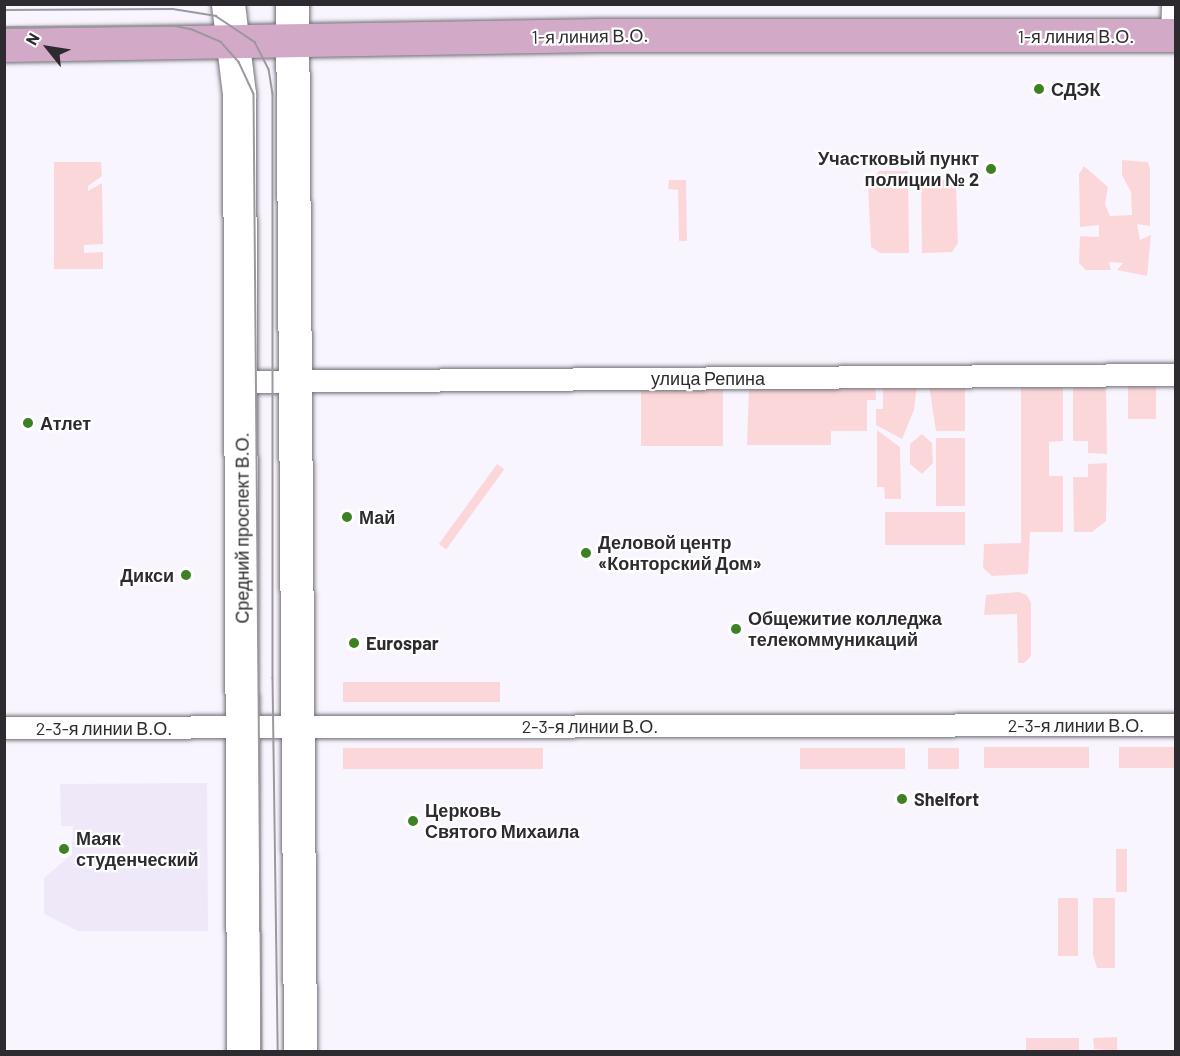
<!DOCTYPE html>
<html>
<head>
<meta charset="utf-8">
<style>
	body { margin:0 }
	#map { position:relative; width:1180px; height:1056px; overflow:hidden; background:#f9f5fe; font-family:Barlow,sans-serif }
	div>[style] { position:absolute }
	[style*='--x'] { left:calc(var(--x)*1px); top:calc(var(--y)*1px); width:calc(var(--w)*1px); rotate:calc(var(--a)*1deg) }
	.built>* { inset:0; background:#efe8f8 }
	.green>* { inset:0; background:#fcd7da; transform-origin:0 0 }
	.roads { filter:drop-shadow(0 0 2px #716e76) drop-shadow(0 0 2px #716e76) }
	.street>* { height:22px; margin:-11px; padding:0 11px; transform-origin:11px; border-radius:11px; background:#fff }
	.secondary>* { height:33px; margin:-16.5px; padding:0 16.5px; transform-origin:16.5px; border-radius:16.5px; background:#fff }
	.primary>* { height:33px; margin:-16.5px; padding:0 16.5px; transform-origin:16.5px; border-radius:16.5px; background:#d2aac7 }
	.tram>* { height:1.5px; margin:-0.75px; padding:0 0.75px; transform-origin:0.75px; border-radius:0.75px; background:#9b989e }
	.dots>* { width:16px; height:16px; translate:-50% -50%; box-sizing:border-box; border:3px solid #fff; border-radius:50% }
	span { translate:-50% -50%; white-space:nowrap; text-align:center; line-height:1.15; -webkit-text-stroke:4.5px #fff; paint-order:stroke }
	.street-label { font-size:18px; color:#2d2b2f }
	.poi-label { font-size:18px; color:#2d2b2f; font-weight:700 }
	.left { translate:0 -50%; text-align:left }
	.right { translate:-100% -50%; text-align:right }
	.frame { position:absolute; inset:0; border:6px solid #2d2b2f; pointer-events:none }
	.north { position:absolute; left:18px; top:18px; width:60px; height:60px; -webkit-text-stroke:4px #fff; paint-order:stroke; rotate:300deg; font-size:16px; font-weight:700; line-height:24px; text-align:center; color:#2d2b2f }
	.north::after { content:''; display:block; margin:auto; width:21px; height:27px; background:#2d2b2f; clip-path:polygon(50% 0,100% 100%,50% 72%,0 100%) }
</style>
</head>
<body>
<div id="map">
	<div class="built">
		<div style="clip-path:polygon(207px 783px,208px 931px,78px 931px,44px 914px,44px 878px,72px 854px,73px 826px,61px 826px,60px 784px)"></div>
	</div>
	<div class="green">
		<div style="clip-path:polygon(1122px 160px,1148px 162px,1150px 169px,1150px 226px,1137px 224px,1140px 240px,1151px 235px,1147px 276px,1117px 270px,1123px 263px,1109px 262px,1111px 270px,1086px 270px,1079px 263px,1080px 236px,1099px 237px,1099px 225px,1080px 227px,1079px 174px,1084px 166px,1108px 187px,1105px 204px,1110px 216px,1132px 215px,1131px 192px,1122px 175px)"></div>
		<div style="clip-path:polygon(54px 162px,101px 162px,102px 176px,88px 186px,88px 191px,102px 183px,103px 244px,84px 245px,84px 253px,103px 252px,103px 269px,54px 269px)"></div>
		<div style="clip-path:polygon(879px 171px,908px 171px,909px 253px,880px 253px,871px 247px,868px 183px)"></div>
		<div style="clip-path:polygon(921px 179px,950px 180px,956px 185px,958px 243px,952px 252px,922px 253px)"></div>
		<div style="clip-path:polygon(669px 180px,686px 180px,687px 241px,679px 241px,678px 190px,668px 189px)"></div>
		<div style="clip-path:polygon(875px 383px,876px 400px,867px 400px,867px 431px,831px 431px,831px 445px,747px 445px,749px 387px)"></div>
		<div style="clip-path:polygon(883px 384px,917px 385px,914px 410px,902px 439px,876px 425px,876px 409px,883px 409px)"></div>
		<div style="left:1128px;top:384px;width:28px;height:35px"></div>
		<div style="clip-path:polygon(929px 385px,965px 385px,965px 431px,936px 431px)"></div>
		<div style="clip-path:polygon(1021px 385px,1063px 385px,1063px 441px,1049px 442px,1049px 476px,1063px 476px,1063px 532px,1030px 532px,1028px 574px,992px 576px,983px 568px,984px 544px,1021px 543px)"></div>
		<div style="clip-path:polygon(1073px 385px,1106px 385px,1107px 454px,1088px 453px,1088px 441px,1073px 441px)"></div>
		<div style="left:641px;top:386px;width:82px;height:60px"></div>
		<div style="clip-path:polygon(877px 430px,900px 447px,901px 499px,885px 499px,884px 487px,877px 487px)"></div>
		<div style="clip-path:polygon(922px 434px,932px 443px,933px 463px,922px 474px,910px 464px,910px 444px)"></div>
		<div style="left:936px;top:438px;width:29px;height:68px"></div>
		<div style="clip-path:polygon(1107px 463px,1106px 521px,1092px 532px,1074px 532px,1073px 477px,1088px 477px,1088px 464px)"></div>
		<div style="left:497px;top:464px;width:9px;height:99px;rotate:36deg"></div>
		<div style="left:885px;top:512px;width:80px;height:33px"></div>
		<div style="clip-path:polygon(1019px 592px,1027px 595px,1031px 603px,1031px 656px,1024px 663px,1018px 663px,1017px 614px,984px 615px,986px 595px)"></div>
		<div style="left:343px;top:682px;width:157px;height:20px"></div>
		<div style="left:1089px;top:747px;width:21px;height:105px;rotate:90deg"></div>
		<div style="left:1119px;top:747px;width:56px;height:21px"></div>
		<div style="left:343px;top:748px;width:200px;height:21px"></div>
		<div style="left:905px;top:748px;width:21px;height:105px;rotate:90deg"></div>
		<div style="left:928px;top:748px;width:31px;height:21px"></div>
		<div style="left:1116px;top:849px;width:11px;height:43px"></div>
		<div style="left:1078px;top:898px;width:58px;height:20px;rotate:90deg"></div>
		<div style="clip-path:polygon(1093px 898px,1115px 898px,1115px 968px,1097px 968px,1093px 955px)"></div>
		<div style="clip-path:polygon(1117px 1037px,1117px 1051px,1094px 1049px,1093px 1038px)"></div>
		<div style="left:1026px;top:1038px;width:53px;height:13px"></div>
	</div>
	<div class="roads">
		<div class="street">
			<div style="--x:1172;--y:35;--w:31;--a:-88"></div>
			<div style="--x:241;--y:382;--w:935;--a:-0.43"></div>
			<div style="--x:4;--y:728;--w:1172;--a:-0.15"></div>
		</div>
		<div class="secondary">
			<div style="--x:228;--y:4;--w:91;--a:83"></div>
			<div style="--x:239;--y:94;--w:958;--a:89.76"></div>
			<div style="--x:292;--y:4;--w:1048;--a:89.56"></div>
		</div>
		<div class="primary">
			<div style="--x:4;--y:45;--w:597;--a:-0.96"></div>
			<div style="--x:601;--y:35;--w:575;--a:0"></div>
		</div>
	</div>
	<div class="tram">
		<div style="--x:4;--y:10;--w:169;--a:-0.3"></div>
		<div style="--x:173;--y:9;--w:44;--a:9.2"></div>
		<div style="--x:216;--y:16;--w:47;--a:33.7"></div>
		<div style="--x:255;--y:42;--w:30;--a:63"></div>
		<div style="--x:269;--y:69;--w:25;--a:81"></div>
		<div style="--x:273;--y:94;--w:584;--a:90"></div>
		<div style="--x:273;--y:678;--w:374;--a:89.2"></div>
		<div style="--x:4;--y:27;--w:171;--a:-0.3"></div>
		<div style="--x:175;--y:26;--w:16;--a:11"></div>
		<div style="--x:191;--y:29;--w:33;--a:23"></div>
		<div style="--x:221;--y:42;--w:27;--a:48"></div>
		<div style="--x:239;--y:62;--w:35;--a:65"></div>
		<div style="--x:254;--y:94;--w:958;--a:89.52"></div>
	</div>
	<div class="dots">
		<div style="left:1039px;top:89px;background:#3d8124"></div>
		<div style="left:991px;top:169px;background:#3d8124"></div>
		<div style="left:28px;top:423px;background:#3d8124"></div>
		<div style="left:347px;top:517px;background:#3d8124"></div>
		<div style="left:586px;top:553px;background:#3d8124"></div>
		<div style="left:186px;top:575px;background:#3d8124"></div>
		<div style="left:736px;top:629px;background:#3d8124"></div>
		<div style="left:354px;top:643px;background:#3d8124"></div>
		<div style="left:902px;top:799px;background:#3d8124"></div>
		<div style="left:413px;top:821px;background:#3d8124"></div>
		<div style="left:64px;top:849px;background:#3d8124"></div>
	</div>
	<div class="street-label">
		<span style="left:590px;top:36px;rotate:-1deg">1-я линия В.О.</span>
		<span style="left:1076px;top:36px">1-я линия В.О.</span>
		<span style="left:708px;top:378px">улица Репина</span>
		<span style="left:242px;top:528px;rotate:-90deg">Средний проспект В.О.</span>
		<span style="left:1076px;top:725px">2-3-я линии В.О.</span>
		<span style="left:590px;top:726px">2-3-я линии В.О.</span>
		<span style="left:104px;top:728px">2-3-я линии В.О.</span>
	</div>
	<div class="poi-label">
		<span class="left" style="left:1051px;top:89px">СДЭК</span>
		<span class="right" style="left:979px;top:169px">Участковый пункт<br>полиции № 2</span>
		<span class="left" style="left:40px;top:423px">Атлет</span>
		<span class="left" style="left:359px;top:517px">Май</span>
		<span class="left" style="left:598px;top:553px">Деловой центр<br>«Конторский Дом»</span>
		<span class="right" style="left:174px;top:575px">Дикси</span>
		<span class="left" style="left:748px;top:629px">Общежитие колледжа<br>телекоммуникаций</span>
		<span class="left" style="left:366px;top:643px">Eurospar</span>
		<span class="left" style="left:914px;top:799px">Shelfort</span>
		<span class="left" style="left:425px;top:821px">Церковь<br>Святого Михаила</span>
		<span class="left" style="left:76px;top:849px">Маяк<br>студенческий</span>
	</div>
	<div class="frame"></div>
	<div class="north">N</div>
</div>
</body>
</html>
